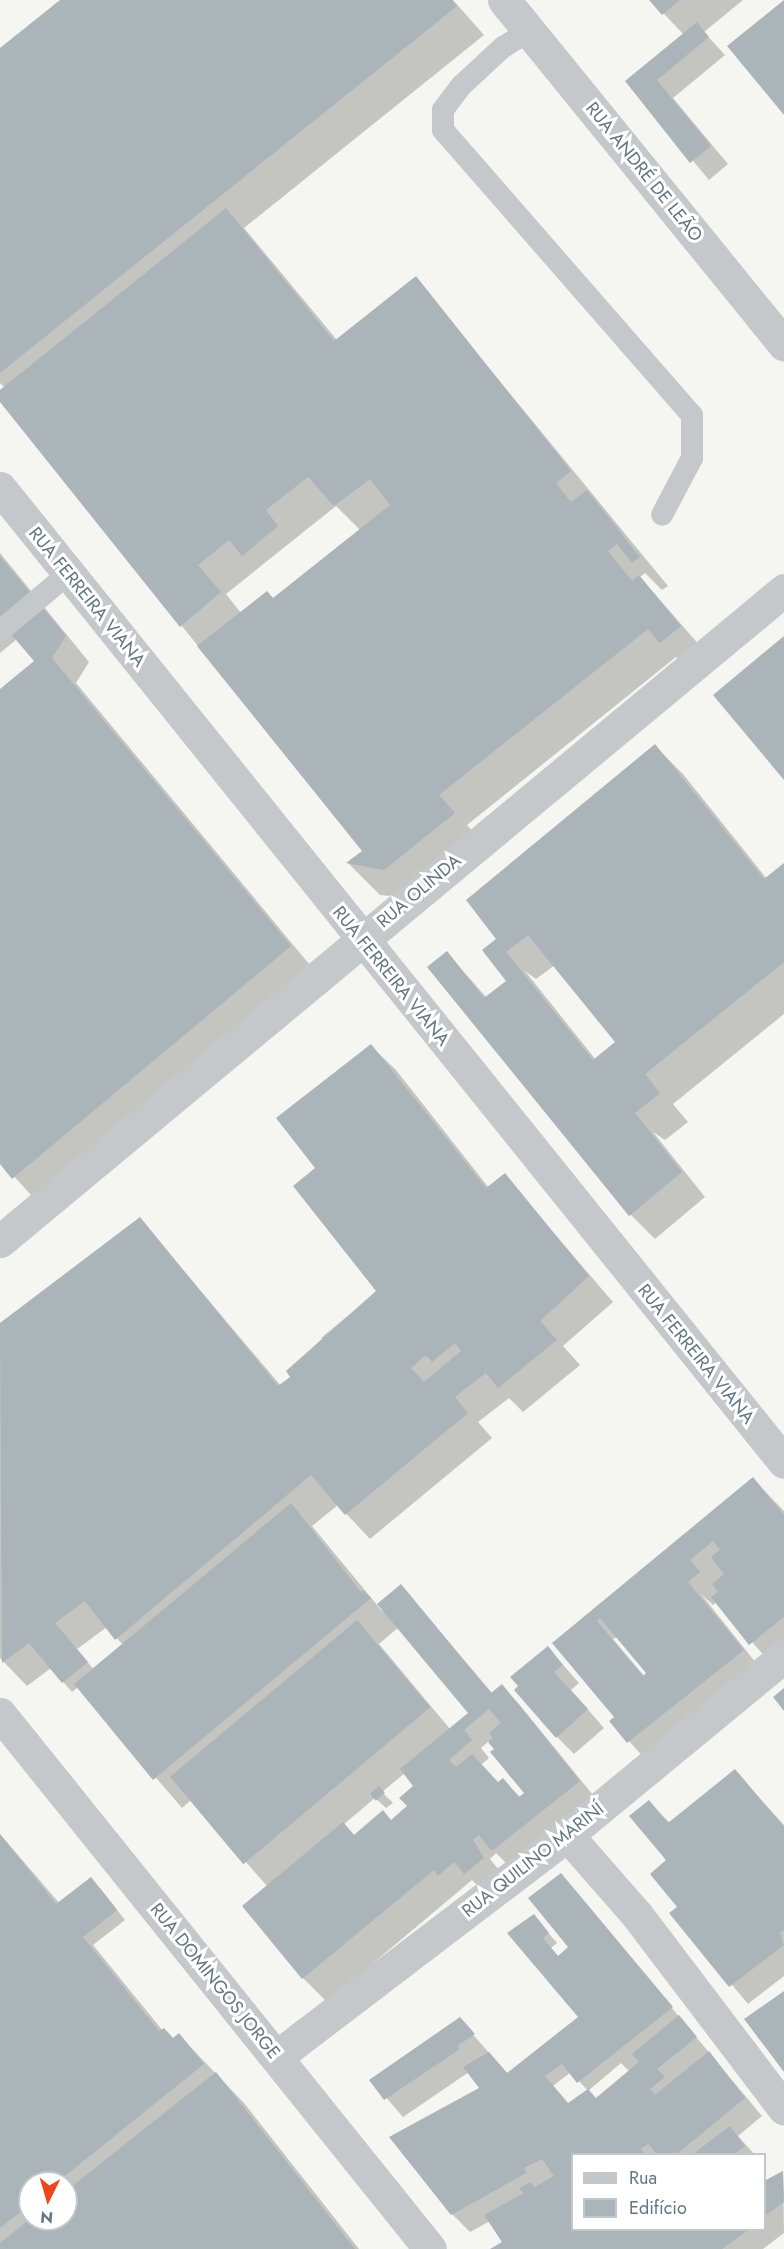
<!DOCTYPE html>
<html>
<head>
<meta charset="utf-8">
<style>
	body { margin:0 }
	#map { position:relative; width:784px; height:2249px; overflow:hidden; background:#f5f5f1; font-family:Jost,sans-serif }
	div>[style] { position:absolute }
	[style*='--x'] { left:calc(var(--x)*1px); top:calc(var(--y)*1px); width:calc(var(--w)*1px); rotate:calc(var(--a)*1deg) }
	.shadow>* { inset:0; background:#0003 }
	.building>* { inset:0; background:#abb4b9; transform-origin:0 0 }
	.service>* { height:22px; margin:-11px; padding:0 11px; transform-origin:11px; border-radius:11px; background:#c4c8cb }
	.minor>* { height:33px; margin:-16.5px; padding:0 16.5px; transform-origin:16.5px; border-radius:16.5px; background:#c4c8cb }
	span { translate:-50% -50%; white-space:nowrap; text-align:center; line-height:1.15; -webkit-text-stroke:6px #fff; paint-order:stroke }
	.street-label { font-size:18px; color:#627684 }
	.legend { position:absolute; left:571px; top:2153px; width:195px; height:78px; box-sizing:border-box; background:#fff; border:2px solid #c0c8ce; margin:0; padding:8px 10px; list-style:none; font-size:18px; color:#627684 }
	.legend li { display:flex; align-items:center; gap:12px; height:30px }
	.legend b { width:30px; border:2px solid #c0c8ce }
	.north { position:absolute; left:18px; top:2171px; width:60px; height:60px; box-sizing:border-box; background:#fff; border:2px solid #c0c8ce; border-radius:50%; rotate:185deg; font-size:16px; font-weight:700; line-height:24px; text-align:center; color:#627684 }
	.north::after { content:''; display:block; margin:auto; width:21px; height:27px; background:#ec461a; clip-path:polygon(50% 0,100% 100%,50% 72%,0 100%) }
</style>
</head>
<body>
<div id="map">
	<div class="shadow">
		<div style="clip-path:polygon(evenodd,64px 0,453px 0,484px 35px,244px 228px,337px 340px,415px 278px,668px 586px,662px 590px,645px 573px,640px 577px,708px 655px,690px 671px,676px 657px,467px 825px,482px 842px,413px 898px,380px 895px,348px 863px,364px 852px,0 400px,0 392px,5px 388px,0 383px,0 51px,64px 0,336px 506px,360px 530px,274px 600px,241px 613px,226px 594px,336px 506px)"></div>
		<div style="clip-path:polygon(651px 0,743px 0,704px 32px,725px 55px,673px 98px,728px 164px,709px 180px,627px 81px,684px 35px)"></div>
		<div style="clip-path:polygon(0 553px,89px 662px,76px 683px,319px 976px,42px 1207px,0 1161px,0 691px,36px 661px,17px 639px,0 653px)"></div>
		<div style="clip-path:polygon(evenodd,655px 746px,683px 774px,767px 879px,784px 865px,784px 1014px,673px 1104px,688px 1122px,665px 1140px,653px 1132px,705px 1197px,655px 1239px,631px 1215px,447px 953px,487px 998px,508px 981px,496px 941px,655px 746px,555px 965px,617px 1042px,596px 1060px,525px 971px,536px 979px,555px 965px)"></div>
		<div style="clip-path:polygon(evenodd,371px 1046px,396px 1070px,489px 1188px,504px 1175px,613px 1302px,563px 1346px,580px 1365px,523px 1412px,509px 1398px,478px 1422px,492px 1438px,370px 1539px,338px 1505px,312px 1526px,382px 1611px,401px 1586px,493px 1694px,502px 1686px,519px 1704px,597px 1800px,511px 1868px,496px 1853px,490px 1859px,503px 1875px,483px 1891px,472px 1880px,327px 2002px,303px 1978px,268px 1887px,191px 1800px,182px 1808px,78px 1687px,72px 1692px,51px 1668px,27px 1686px,0 1658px,0 1325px,140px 1219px,281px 1386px,293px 1377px,324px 1341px,321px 1338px,378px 1291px,315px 1170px,371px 1046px,107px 1627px,123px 1645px,94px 1670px,77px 1649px,107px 1627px,371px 1046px,399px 1627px,470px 1713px,450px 1729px,379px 1644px,399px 1627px,371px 1046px,489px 1741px,526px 1793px,521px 1798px,503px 1780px,498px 1783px,481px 1765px,489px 1758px,481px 1748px,489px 1741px,371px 1046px,405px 1773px,416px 1786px,409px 1806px,392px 1821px,355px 1836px,344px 1824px,375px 1798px,386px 1808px,393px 1803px,382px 1792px,405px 1773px)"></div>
		<div style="clip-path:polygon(evenodd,753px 1479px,784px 1511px,784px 1661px,775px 1668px,717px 1602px,713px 1605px,701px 1594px,760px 1668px,646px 1760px,611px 1721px,616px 1717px,554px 1643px,753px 1479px,617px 1637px,648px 1673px,645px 1677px,613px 1639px,617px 1637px)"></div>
		<div style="clip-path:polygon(548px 1648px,579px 1683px,571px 1690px,604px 1728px,574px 1754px,557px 1737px)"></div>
		<div style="clip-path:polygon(735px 1771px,784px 1825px,784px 1976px,748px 2004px,672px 1913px,679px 1907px,649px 1802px,670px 1823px)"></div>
		<div style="clip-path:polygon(evenodd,0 1834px,60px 1904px,100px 1888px,125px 1920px,93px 1945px,163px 2031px,173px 2039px,179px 2035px,244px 2103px,359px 2249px,0 2249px,0 1834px,30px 2183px,66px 2183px,66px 2219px,30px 2219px,30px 2183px)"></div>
		<div style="clip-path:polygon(evenodd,561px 1875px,762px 2116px,738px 2136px,754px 2154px,572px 2154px,572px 2230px,764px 2230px,764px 2180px,768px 2184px,783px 2173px,784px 2233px,763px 2249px,493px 2249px,504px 2242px,490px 2221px,470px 2232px,452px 2214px,481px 2089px,469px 2072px,403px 2117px,371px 2080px,459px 2019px,508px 2074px,580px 2017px,509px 1934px,534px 1916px,557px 1943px,551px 1948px,559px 1957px,570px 1948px,561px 1875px,621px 2063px,630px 2072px,596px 2100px,569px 2105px,553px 2086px,571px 2072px,588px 2091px,621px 2063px)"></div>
	</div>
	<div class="building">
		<div style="clip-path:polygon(60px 0,452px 0,457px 6px,0 373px,0 48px)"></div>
		<div style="clip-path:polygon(649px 0,680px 0,662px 15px)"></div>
		<div style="clip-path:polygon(784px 0,784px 115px,727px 46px)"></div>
		<div style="clip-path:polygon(697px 22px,709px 37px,657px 80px,711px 146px,690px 163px,625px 81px)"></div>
		<div style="clip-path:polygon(226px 208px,334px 341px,416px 276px,571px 471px,556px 483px,571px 502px,587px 490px,640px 557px,632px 563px,617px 544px,608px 551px,632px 581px,639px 575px,681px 626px,660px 643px,648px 629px,439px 795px,455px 813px,384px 870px,346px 863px,362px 851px,197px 646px,267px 591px,273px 598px,390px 505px,370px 479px,334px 506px,308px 477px,266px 510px,278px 526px,242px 556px,229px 540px,198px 565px,221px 592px,180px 627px,0 402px,0 390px)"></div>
		<div style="clip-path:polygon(0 556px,66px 636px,52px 658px,291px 946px,12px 1179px,0 1164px,0 689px,34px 661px,0 621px)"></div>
		<div style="clip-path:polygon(784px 636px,784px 780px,713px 695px)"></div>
		<div style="clip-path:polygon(evenodd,655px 744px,764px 879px,784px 863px,784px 962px,645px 1074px,660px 1093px,635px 1113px,682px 1172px,629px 1216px,427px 967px,447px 951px,484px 998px,506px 981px,482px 950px,496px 939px,466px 900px,655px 744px,528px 935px,615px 1042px,593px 1060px,506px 952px,528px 935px)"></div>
		<div style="clip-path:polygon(evenodd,371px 1044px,486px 1188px,505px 1173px,589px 1276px,540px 1321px,557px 1340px,498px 1388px,486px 1373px,455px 1397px,468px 1413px,345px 1515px,311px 1475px,115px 1640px,85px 1601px,55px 1623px,88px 1662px,62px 1683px,29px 1643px,2px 1663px,0 1323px,140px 1217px,278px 1386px,290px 1377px,286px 1371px,376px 1291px,293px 1186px,315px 1168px,276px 1118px,371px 1044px,455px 1343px,461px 1351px,424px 1382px,411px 1368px,426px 1355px,432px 1362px,455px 1343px)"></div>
		<div style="clip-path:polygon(evenodd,753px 1477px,784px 1515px,784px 1617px,749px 1645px,711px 1597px,718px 1592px,712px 1584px,724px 1574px,711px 1557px,720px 1550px,713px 1541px,690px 1560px,700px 1572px,688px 1582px,744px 1650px,627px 1743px,609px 1721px,614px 1717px,552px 1643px,753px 1477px,600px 1618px,646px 1673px,643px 1676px,597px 1621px,600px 1618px)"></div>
		<div style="clip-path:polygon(291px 1503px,361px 1592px,363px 1590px,371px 1598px,153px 1780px,74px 1684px)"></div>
		<div style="clip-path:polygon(evenodd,401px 1584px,491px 1693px,502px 1684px,580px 1781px,492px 1851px,479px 1835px,473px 1840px,484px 1858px,464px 1874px,454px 1862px,438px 1876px,434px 1870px,302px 1979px,242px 1906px,343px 1822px,354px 1835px,383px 1810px,391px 1820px,407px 1806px,399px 1798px,413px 1786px,400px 1769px,468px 1713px,377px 1604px,401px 1584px,489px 1709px,501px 1723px,489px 1733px,493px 1738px,488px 1742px,494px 1749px,490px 1752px,524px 1793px,519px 1797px,503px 1778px,498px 1782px,472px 1754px,456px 1767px,449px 1760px,472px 1740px,464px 1730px,489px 1709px)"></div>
		<div style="left:357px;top:1620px;width:114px;height:244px;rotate:50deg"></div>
		<div style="clip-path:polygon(548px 1646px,563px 1665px,554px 1672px,588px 1709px,556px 1738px,514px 1690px,518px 1686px,510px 1677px)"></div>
		<div style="clip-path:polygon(784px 1688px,784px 1711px,773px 1697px)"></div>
		<div style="clip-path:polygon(735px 1769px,784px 1827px,784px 1930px,780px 1933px,784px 1945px,729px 1987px,669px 1913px,677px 1907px,650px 1874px,666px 1860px,629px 1816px,649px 1800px,668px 1823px)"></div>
		<div style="left:379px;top:1786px;width:9px;height:12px;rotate:49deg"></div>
		<div style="clip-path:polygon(0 1834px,56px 1904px,91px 1877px,95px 1882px,117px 1910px,83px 1937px,159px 2031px,164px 2028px,173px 2038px,179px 2033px,204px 2064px,56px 2183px,30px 2183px,30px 2204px,0 2228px)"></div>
		<div style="clip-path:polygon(561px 1873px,673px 2007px,577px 2083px,562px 2064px,545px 2076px,568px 2103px,588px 2089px,596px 2098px,639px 2062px,632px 2054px,679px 2015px,697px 2037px,657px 2069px,665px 2077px,650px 2089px,655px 2095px,709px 2051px,745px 2098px,677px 2154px,657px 2154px,648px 2144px,641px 2149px,645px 2154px,572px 2154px,572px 2230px,748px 2230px,722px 2249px,490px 2249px,502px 2242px,484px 2215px,524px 2193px,519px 2188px,531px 2182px,534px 2187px,554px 2176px,542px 2159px,524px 2168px,526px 2173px,451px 2215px,389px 2137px,479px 2088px,463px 2067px,489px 2052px,507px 2073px,578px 2017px,507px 1933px,534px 1914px,549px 1933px,543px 1938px,558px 1956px,568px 1947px,528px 1898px)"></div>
		<div style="clip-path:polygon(784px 1991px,784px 2072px,744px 2019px)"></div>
		<div style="clip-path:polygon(460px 2017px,475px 2034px,457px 2046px,460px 2049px,384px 2100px,369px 2080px)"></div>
		<div style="clip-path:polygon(216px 2072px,355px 2249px,0 2249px,0 2243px,30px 2219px,66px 2219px,66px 2191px)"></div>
		<div style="clip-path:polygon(730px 2126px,745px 2146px,735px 2154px,693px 2154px)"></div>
		<div style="clip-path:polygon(783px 2171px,784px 2202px,764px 2217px,764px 2181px)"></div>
	</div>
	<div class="service">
		<div style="--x:529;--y:31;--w:31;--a:148"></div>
		<div style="--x:503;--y:47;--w:57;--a:137.1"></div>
		<div style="--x:461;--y:86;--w:30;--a:127"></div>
		<div style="--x:443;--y:110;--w:20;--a:90"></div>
		<div style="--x:443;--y:130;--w:378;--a:48.9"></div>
		<div style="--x:692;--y:415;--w:43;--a:90"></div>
		<div style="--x:692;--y:458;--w:64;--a:117.8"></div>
		<div style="--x:0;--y:631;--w:89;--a:-40"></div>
	</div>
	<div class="minor">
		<div style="--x:504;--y:0;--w:444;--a:50.9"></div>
		<div style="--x:0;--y:488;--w:1250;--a:51.17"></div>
		<div style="--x:0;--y:1241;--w:1019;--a:-39.7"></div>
		<div style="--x:0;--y:1714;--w:686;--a:51.21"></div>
		<div style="--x:567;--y:1835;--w:106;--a:48.8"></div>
		<div style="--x:637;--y:1915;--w:243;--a:52.8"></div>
		<div style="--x:276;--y:2057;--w:366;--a:-37.3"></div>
		<div style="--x:567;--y:1835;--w:281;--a:-39.5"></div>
	</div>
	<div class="street-label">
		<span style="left:644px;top:172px;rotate:51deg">RUA ANDRÉ DE LEÃO</span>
		<span style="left:87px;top:597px;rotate:51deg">RUA FERREIRA VIANA</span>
		<span style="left:419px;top:891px;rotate:-40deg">RUA OLINDA</span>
		<span style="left:391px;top:976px;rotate:51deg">RUA FERREIRA VIANA</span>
		<span style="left:696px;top:1354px;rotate:51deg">RUA FERREIRA VIANA</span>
		<span style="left:533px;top:1860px;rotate:-38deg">RUA QUILINO MARINÍ</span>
		<span style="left:215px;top:1981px;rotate:51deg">RUA DOMINGOS JORGE</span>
	</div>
	<ul class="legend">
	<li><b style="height:8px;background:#c4c8cb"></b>Rua</li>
	<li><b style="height:16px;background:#abb4b9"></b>Edifício</li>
	</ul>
	<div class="north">N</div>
</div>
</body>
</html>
